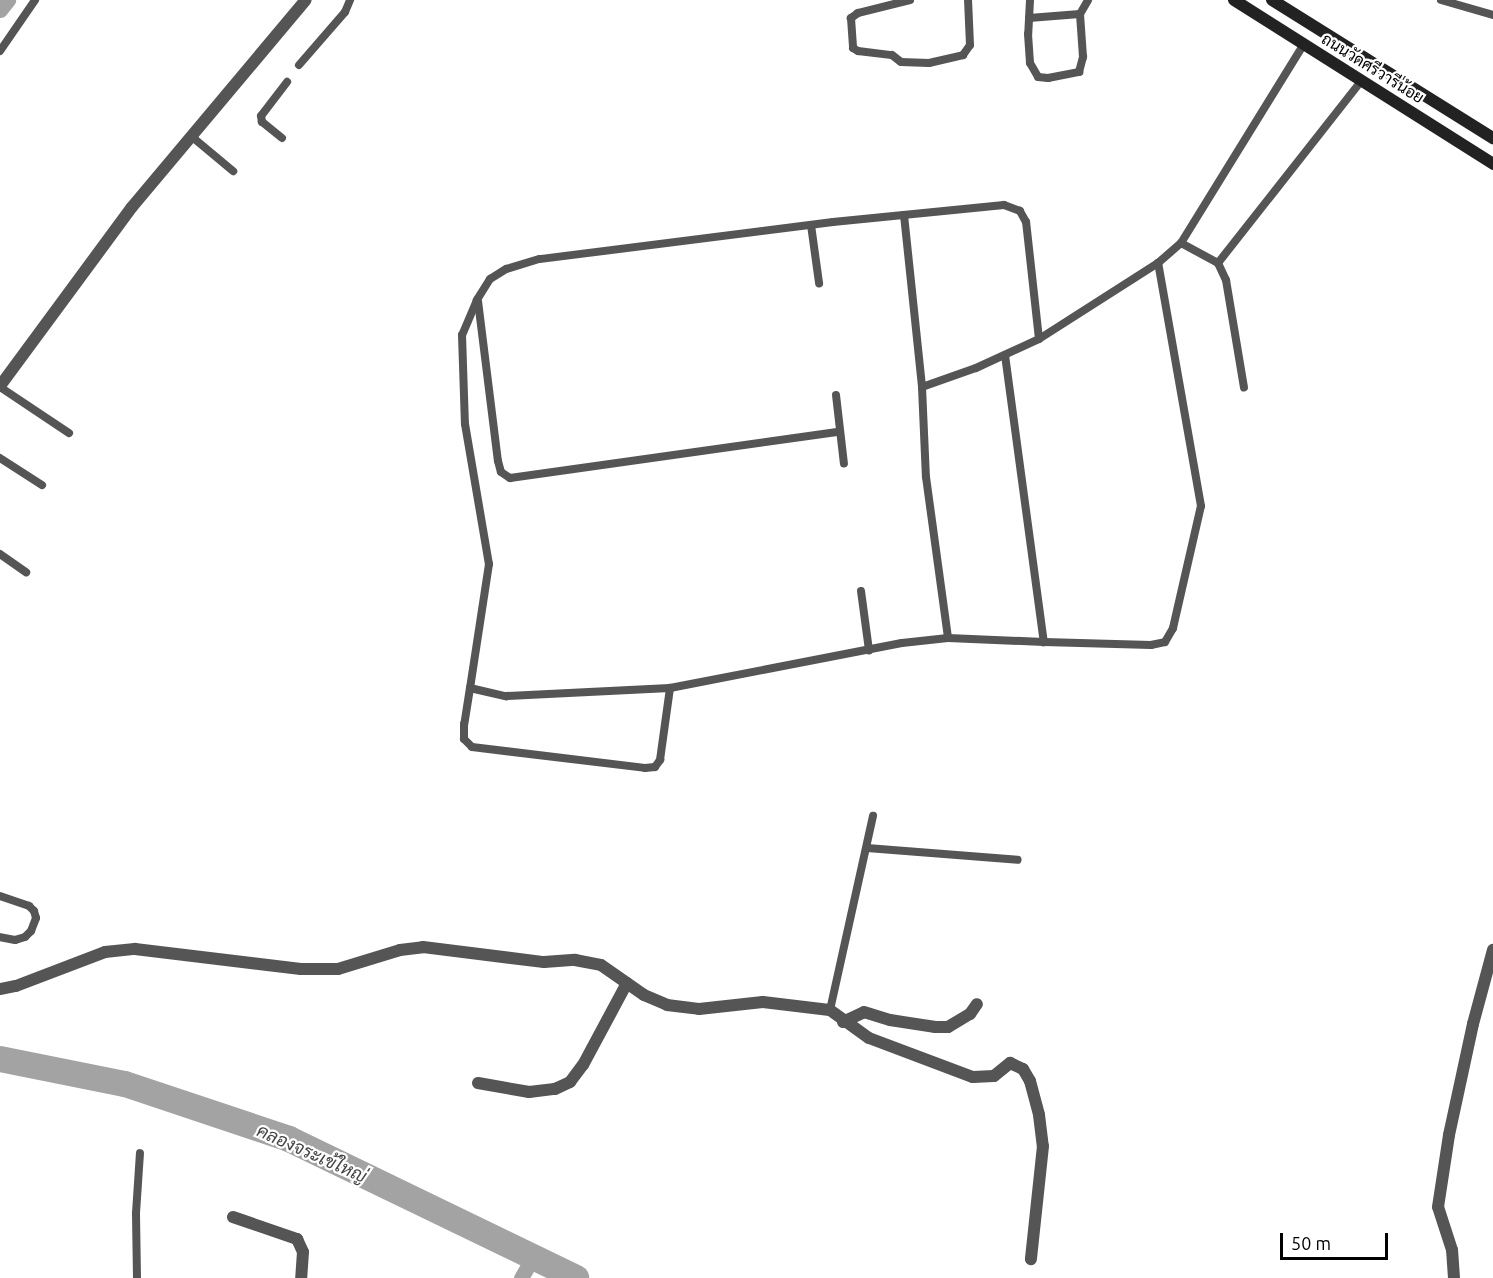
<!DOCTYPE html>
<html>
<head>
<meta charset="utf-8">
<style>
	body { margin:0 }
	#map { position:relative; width:1493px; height:1278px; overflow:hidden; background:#fff; font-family:Ubuntu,Sarabun,sans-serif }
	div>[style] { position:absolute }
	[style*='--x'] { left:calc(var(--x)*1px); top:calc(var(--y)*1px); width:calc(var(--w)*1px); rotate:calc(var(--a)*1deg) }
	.canal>* { height:15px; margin:-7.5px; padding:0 7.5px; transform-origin:7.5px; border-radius:7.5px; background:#a3a3a3 }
	.river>* { height:26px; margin:-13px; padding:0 13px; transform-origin:13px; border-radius:13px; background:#a3a3a3 }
	.lane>* { height:8px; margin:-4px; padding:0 4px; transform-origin:4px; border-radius:4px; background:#555 }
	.street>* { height:12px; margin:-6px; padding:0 6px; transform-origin:6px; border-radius:6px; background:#555 }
	.secondary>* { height:12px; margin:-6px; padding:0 6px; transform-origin:6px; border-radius:6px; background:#222 }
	span { translate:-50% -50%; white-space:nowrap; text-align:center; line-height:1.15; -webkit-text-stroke:4.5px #fff; paint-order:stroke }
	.street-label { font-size:16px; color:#000 }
	.water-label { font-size:18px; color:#444; font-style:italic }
	.scale { position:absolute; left:1280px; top:1233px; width:108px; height:27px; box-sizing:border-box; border:3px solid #000; border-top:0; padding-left:8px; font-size:18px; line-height:21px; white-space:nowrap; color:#000; -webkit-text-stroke:4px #fff; paint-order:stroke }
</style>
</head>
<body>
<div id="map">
	<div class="canal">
		<div style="--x:0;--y:10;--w:13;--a:-51"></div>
		<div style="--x:521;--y:1278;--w:24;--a:-60"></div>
	</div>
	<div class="river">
		<div style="--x:0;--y:1059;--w:127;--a:11.3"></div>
		<div style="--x:125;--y:1084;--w:173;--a:18.5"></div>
		<div style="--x:289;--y:1139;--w:319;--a:25.8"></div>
	</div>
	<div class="lane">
		<div style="--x:910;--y:0;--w:54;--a:166"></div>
		<div style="--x:858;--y:13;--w:9;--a:144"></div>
		<div style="--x:851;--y:18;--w:30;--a:86"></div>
		<div style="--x:853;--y:48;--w:6;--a:31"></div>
		<div style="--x:858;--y:51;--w:34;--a:7"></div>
		<div style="--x:892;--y:55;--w:11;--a:38"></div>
		<div style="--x:901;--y:62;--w:28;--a:2"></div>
		<div style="--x:929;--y:63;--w:35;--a:-13"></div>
		<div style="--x:963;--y:55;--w:12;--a:-55"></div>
		<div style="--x:970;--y:45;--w:45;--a:-92.5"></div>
		<div style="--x:1030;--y:0;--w:34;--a:93"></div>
		<div style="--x:1028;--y:34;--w:29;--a:86"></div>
		<div style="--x:1030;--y:63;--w:16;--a:60"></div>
		<div style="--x:1038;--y:77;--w:10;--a:6"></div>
		<div style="--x:1048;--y:78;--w:32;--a:-11"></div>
		<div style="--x:1079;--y:72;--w:16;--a:-75"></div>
		<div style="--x:1083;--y:57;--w:43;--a:-94"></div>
		<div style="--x:1441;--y:0;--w:54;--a:16.1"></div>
		<div style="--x:1029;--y:18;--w:51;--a:-4.5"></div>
		<div style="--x:1080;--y:14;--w:16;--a:-60"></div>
		<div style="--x:0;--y:51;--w:62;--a:-55.5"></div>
		<div style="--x:299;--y:65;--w:70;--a:-49"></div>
		<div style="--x:345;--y:12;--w:13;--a:-67"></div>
		<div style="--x:191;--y:136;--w:55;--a:39.8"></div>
		<div style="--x:282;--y:138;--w:26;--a:-141"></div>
		<div style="--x:262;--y:122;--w:6;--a:-99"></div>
		<div style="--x:261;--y:116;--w:43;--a:-52.6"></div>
		<div style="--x:904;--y:215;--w:173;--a:84"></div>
		<div style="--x:922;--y:387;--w:90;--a:87.5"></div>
		<div style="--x:926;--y:477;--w:162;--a:82.2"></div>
		<div style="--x:811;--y:225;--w:59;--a:82.1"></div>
		<div style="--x:1181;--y:243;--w:42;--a:28.4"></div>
		<div style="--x:1218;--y:263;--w:19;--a:65"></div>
		<div style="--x:1226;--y:280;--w:109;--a:80.5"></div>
		<div style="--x:1218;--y:263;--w:233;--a:-51.8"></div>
		<div style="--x:478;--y:301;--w:161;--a:82.9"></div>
		<div style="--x:498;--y:461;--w:11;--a:75"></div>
		<div style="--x:501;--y:472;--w:11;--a:34"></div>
		<div style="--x:510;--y:478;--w:332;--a:-8"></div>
		<div style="--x:1039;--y:339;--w:118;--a:-96.3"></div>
		<div style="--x:1026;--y:222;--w:13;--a:-119"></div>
		<div style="--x:1020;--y:211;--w:17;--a:-159"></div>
		<div style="--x:1004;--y:205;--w:172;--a:174.3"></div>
		<div style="--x:833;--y:222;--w:296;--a:172.8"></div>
		<div style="--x:539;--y:259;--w:34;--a:163"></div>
		<div style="--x:506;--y:269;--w:19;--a:148"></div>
		<div style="--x:490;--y:279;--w:25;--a:122"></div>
		<div style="--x:477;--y:300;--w:38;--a:113"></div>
		<div style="--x:462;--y:335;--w:89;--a:88.1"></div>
		<div style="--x:465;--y:424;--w:142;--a:80.3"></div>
		<div style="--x:489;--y:564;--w:125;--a:98.7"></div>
		<div style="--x:470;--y:688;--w:37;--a:13"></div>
		<div style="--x:506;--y:696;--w:164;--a:-2.8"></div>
		<div style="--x:670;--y:688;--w:236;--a:-11"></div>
		<div style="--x:902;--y:643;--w:46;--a:-6.2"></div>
		<div style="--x:948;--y:638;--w:96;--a:2.4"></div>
		<div style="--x:1005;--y:355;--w:290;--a:82.3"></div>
		<div style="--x:1044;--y:642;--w:107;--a:1.6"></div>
		<div style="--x:1151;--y:645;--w:14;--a:-12"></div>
		<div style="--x:1165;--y:642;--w:16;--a:-60"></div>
		<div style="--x:1173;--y:628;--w:125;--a:-77.1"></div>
		<div style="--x:1201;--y:506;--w:247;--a:-100"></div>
		<div style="--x:0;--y:387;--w:83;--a:33.7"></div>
		<div style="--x:922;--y:387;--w:57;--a:-19.4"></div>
		<div style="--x:976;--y:368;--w:69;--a:-24.7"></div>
		<div style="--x:1039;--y:339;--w:141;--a:-32.6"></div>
		<div style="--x:1158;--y:263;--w:30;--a:-41"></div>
		<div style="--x:1181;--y:243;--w:234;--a:-58.3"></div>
		<div style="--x:836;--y:395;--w:69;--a:83.4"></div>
		<div style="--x:0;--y:458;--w:50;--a:32.7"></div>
		<div style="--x:0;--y:554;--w:32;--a:35"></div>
		<div style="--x:861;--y:591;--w:60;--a:82.3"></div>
		<div style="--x:470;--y:688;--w:36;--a:99"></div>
		<div style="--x:464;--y:724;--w:15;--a:90"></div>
		<div style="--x:464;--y:739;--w:11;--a:45"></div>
		<div style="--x:472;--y:747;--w:174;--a:6.9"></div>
		<div style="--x:645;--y:768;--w:10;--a:-6"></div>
		<div style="--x:655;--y:767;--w:9;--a:-54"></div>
		<div style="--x:660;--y:760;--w:73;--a:-82.1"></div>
		<div style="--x:867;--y:848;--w:151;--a:4.5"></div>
		<div style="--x:0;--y:896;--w:31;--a:19"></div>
		<div style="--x:29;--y:906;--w:7;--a:45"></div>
		<div style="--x:34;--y:911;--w:7;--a:74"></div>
		<div style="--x:36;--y:918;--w:14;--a:111"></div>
		<div style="--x:31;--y:931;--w:8;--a:135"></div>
		<div style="--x:25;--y:937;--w:10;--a:163"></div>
		<div style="--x:15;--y:940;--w:15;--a:-169"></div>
		<div style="--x:830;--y:1010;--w:199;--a:-77.5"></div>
		<div style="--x:137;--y:1278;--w:65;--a:-90.9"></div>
		<div style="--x:136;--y:1213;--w:60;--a:-86.2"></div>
	</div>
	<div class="street">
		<div style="--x:0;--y:386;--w:222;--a:-53.6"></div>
		<div style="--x:132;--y:207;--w:270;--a:-50"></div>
		<div style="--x:0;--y:989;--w:16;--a:-11"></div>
		<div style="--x:16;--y:986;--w:95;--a:-20.9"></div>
		<div style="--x:105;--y:952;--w:30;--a:-6"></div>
		<div style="--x:135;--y:949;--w:167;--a:6.9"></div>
		<div style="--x:301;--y:969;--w:37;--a:0"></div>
		<div style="--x:338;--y:969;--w:65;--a:-17"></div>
		<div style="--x:400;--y:950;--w:23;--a:-7"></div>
		<div style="--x:423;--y:947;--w:122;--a:7.1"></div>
		<div style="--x:544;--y:962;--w:31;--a:-4"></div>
		<div style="--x:575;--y:960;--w:26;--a:11"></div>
		<div style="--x:601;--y:965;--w:52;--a:34.9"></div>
		<div style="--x:644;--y:995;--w:25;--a:23"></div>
		<div style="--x:667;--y:1005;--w:32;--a:7"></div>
		<div style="--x:699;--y:1009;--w:64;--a:-6.2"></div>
		<div style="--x:763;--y:1002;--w:67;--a:6.8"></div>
		<div style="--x:830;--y:1010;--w:48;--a:35.7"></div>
		<div style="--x:869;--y:1038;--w:111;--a:20.6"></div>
		<div style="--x:973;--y:1077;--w:21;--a:-3"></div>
		<div style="--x:994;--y:1076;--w:21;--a:-39"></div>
		<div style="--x:1010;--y:1063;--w:14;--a:25"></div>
		<div style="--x:1023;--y:1069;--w:14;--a:60"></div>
		<div style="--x:1030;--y:1081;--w:35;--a:75"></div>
		<div style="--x:1039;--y:1115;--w:31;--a:83"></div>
		<div style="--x:1043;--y:1146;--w:114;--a:96.1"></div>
		<div style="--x:843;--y:1022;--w:23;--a:-25"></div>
		<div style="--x:864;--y:1012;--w:27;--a:17"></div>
		<div style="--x:890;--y:1020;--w:46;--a:8.8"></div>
		<div style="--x:935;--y:1027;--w:13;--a:0"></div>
		<div style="--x:948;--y:1027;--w:26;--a:-31"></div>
		<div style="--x:970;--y:1014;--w:12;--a:-55"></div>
		<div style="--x:478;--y:1083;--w:52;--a:10"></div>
		<div style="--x:529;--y:1092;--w:26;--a:-7"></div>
		<div style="--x:555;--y:1089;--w:17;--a:-25"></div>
		<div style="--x:570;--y:1082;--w:21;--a:-53"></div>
		<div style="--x:583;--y:1065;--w:93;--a:-61.8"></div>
		<div style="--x:233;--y:1217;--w:68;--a:19"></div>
		<div style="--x:297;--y:1239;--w:14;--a:65"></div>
		<div style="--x:303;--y:1252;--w:26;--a:94"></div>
		<div style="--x:1454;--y:1278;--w:28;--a:-94"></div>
		<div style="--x:1452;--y:1250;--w:45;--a:-108"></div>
		<div style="--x:1438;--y:1207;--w:73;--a:-81.3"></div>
		<div style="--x:1449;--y:1135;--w:114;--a:-77.8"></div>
		<div style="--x:1473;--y:1024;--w:77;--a:-74.9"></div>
	</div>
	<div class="secondary">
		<div style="--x:1234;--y:0;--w:307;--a:32.3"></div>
		<div style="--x:1272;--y:0;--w:261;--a:32"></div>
	</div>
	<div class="street-label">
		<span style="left:1373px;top:68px;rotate:32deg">ถนนวัดศรีวารีน้อย</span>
	</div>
	<div class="water-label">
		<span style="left:312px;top:1153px;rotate:24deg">คลองจระเข้ใหญ่</span>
	</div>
	<div class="scale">50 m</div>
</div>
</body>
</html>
